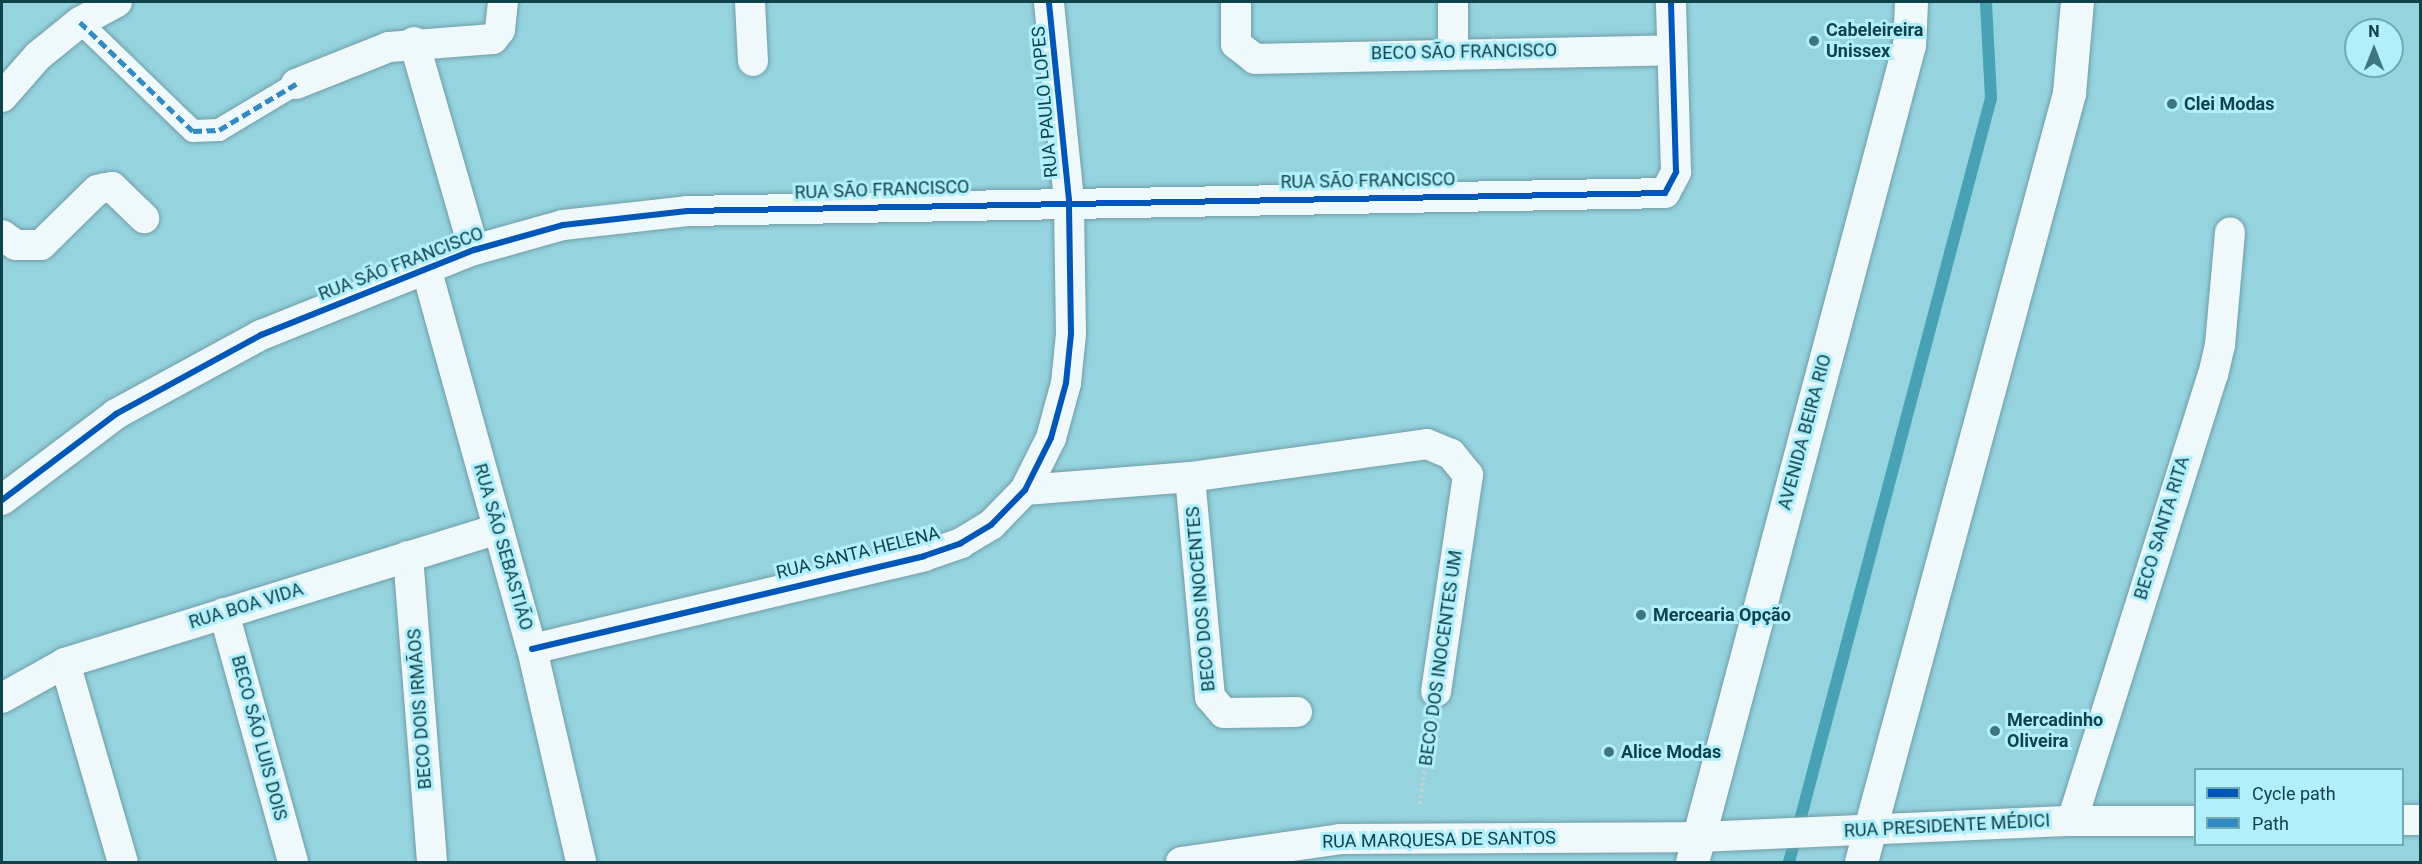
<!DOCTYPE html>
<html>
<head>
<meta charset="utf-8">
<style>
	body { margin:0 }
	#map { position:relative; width:2422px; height:864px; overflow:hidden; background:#95d3df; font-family:Roboto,sans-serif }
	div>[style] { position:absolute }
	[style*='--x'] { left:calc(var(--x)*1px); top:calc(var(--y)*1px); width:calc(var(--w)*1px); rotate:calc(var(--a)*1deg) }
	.stream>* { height:12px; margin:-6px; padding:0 6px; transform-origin:6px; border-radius:6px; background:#47a3b3 }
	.path>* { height:4px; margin-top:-2px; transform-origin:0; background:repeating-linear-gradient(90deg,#bfd3d6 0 3px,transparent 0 6px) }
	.roads { filter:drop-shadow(0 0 2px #709da6) drop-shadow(0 0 2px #709da6) }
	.pedestrian>* { height:22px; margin:-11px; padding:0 11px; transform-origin:11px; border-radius:11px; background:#eff8fa }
	.minor>* { height:30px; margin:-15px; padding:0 15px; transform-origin:15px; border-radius:15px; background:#eff8fa }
	.tertiary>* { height:33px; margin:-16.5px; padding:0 16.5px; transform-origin:16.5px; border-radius:16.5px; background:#eff8fa }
	.quiet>* { height:4.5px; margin-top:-2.25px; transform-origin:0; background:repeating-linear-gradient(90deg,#318ac2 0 9px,transparent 0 13.5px) }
	.cycleway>* { height:6px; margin:-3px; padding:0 3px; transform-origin:3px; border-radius:3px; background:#0057b8 }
	.dots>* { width:16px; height:16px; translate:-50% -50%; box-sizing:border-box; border:3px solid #b0effb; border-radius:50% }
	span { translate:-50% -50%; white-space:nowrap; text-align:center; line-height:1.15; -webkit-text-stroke:6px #b0effb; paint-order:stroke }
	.poi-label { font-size:18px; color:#0f434b; font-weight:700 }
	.left { translate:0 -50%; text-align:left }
	.street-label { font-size:18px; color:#0f434b }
	.frame { position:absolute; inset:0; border:3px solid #0f434b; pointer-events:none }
	.legend { position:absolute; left:2194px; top:768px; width:210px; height:78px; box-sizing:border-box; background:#b0effb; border:2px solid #70aab5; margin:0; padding:8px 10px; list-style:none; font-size:18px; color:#0f434b }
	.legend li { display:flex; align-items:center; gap:12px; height:30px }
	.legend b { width:30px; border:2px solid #70aab5 }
	.north { position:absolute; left:2344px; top:18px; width:60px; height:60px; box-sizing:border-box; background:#b0effb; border:2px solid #70aab5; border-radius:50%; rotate:0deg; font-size:16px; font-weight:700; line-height:24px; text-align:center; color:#0f434b }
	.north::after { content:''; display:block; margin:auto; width:21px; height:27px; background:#3e757f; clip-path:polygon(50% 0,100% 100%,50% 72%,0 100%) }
</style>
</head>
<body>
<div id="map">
	<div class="stream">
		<div style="--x:1789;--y:862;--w:790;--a:-75.19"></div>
		<div style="--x:1991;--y:98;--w:96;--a:-93"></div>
	</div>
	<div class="path">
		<div style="--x:1420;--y:804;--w:80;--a:-82.1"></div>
	</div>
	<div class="roads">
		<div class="pedestrian">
			<div style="--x:80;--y:22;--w:157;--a:44"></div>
			<div style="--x:193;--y:131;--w:26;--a:-2"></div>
			<div style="--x:219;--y:130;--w:90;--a:-30.9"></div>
		</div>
		<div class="minor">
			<div style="--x:750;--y:2;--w:59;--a:87.1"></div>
			<div style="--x:1236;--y:2;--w:42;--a:90"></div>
			<div style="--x:1236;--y:44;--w:24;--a:38"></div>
			<div style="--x:1255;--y:59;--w:417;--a:-1.2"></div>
			<div style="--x:1453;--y:2;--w:49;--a:90"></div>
			<div style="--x:414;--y:42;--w:216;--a:73.9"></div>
			<div style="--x:296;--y:84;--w:100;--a:-21.7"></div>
			<div style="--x:389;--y:47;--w:104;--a:-4.4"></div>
			<div style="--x:493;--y:39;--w:11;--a:-52"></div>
			<div style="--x:500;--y:30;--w:28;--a:-84"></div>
			<div style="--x:2;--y:97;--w:55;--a:-48.7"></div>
			<div style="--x:38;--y:56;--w:54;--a:-39"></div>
			<div style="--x:80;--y:22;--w:42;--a:-28.4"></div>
			<div style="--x:2;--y:235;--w:17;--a:36"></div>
			<div style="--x:16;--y:245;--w:25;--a:0"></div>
			<div style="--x:41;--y:245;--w:78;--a:-44.5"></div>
			<div style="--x:97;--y:190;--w:8;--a:-14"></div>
			<div style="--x:105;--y:188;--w:7;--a:-8"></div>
			<div style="--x:112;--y:187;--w:45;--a:44.1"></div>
			<div style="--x:426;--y:268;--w:395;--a:74.5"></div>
			<div style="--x:532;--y:649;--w:219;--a:77"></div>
			<div style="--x:1190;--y:477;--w:221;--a:84.8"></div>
			<div style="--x:1210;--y:697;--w:21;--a:49"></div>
			<div style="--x:1224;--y:713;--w:73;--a:-0.8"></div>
			<div style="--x:1025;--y:490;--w:166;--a:-4.5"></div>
			<div style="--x:1190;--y:477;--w:239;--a:-7.9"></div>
			<div style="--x:1427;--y:444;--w:26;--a:23"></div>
			<div style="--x:1451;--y:454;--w:27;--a:51"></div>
			<div style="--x:1468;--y:475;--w:219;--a:98.4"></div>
			<div style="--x:2;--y:500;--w:143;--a:-37"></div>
			<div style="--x:116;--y:414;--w:165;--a:-28.6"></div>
			<div style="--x:261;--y:335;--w:229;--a:-21.8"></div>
			<div style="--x:474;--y:250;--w:92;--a:-15.7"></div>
			<div style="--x:563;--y:225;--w:125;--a:-6.4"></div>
			<div style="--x:687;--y:211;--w:978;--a:-1.05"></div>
			<div style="--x:1665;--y:193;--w:24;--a:-62"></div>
			<div style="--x:1676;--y:172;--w:170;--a:-91.7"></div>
			<div style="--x:408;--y:556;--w:307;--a:85.5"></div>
			<div style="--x:224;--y:613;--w:258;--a:74.5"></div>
			<div style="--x:532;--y:649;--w:403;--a:-13.3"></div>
			<div style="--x:924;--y:556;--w:39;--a:-19"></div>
			<div style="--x:961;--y:543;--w:35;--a:-31"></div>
			<div style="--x:991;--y:525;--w:49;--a:-45.8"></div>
			<div style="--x:1025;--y:490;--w:58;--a:-63.4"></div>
			<div style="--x:1051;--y:438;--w:57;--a:-74.7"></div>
			<div style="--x:1066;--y:383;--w:49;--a:-84.2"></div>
			<div style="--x:1071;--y:334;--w:134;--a:-90.9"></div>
			<div style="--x:1069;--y:200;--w:199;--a:-95.8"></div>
			<div style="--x:65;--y:663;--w:207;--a:73.8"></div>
			<div style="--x:2;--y:698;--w:72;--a:-29.1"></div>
			<div style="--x:65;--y:663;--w:452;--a:-17.2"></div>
			<div style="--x:2402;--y:820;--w:18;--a:0"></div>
			<div style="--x:2072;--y:821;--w:468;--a:-72.5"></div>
			<div style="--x:2213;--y:375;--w:31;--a:-77"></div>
			<div style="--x:2220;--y:345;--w:113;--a:-84.9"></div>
			<div style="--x:1181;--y:862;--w:161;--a:-8.2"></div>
			<div style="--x:1340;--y:839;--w:359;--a:-0.3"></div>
			<div style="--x:1699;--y:837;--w:373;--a:-2.5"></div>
			<div style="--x:2072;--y:821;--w:124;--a:0"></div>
		</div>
		<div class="tertiary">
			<div style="--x:1692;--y:862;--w:845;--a:-75.13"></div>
			<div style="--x:1909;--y:45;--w:43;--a:-87.3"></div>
			<div style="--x:1861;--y:862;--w:797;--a:-74.86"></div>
			<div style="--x:2069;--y:93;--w:91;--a:-85"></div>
		</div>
	</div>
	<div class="quiet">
		<div style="--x:80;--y:22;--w:157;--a:44"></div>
		<div style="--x:193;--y:131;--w:26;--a:-2"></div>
		<div style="--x:219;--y:130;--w:90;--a:-30.9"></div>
	</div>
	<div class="cycleway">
		<div style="--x:2;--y:500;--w:143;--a:-37"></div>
		<div style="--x:116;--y:414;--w:165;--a:-28.6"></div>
		<div style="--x:261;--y:335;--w:229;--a:-21.8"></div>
		<div style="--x:474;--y:250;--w:92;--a:-15.7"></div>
		<div style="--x:563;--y:225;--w:125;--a:-6.4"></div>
		<div style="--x:687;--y:211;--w:978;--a:-1.05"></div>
		<div style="--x:1665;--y:193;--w:24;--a:-62"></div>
		<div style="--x:1676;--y:172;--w:170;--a:-91.7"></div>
		<div style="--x:532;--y:649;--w:403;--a:-13.3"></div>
		<div style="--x:924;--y:556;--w:39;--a:-19"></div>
		<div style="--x:961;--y:543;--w:35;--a:-31"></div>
		<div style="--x:991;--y:525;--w:49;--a:-45.8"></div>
		<div style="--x:1025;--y:490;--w:58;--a:-63.4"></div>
		<div style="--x:1051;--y:438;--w:57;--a:-74.7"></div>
		<div style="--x:1066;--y:383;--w:49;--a:-84.2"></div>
		<div style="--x:1071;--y:334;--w:134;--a:-90.9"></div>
		<div style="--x:1069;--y:200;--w:199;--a:-95.8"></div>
	</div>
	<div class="dots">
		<div style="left:1814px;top:41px;background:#3e757f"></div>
		<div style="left:2172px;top:104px;background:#3e757f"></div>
		<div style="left:1641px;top:615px;background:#3e757f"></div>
		<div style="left:1995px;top:731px;background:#3e757f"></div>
		<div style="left:1609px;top:752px;background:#3e757f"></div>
	</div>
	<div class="poi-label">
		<span class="left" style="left:1826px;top:41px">Cabeleireira<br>Unissex</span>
		<span class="left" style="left:2184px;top:104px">Clei Modas</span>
		<span class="left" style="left:1653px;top:615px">Mercearia Opção</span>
		<span class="left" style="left:2007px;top:731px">Mercadinho<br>Oliveira</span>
		<span class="left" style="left:1621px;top:752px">Alice Modas</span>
	</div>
	<div class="street-label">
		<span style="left:1464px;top:52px;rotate:-1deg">BECO SÃO FRANCISCO</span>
		<span style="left:1045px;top:102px;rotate:-95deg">RUA PAULO LOPES</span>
		<span style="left:1368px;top:181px;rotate:-1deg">RUA SÃO FRANCISCO</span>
		<span style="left:882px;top:190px;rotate:-2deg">RUA SÃO FRANCISCO</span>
		<span style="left:401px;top:264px;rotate:-21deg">RUA SÃO FRANCISCO</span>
		<span style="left:1805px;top:432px;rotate:-75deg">AVENIDA BEIRA RIO</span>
		<span style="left:2162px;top:528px;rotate:-73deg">BECO SANTA RITA</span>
		<span style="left:503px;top:547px;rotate:74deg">RUA SÃO SEBASTIÃO</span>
		<span style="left:858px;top:553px;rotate:-14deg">RUA SANTA HELENA</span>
		<span style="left:1201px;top:599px;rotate:-95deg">BECO DOS INOCENTES</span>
		<span style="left:246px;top:606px;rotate:-17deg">RUA BOA VIDA</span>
		<span style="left:1441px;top:658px;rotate:-82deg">BECO DOS INOCENTES UM</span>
		<span style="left:420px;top:709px;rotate:-94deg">BECO DOIS IRMÃOS</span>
		<span style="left:259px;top:738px;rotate:75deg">BECO SÃO LUIS DOIS</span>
		<span style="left:1947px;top:826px;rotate:-3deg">RUA PRESIDENTE MÉDICI</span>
		<span style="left:1439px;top:840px;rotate:-1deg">RUA MARQUESA DE SANTOS</span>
	</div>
	<div class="frame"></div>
	<ul class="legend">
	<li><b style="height:8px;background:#0057b8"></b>Cycle path</li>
	<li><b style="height:8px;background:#318ac2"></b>Path</li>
	</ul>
	<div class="north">N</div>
</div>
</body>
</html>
